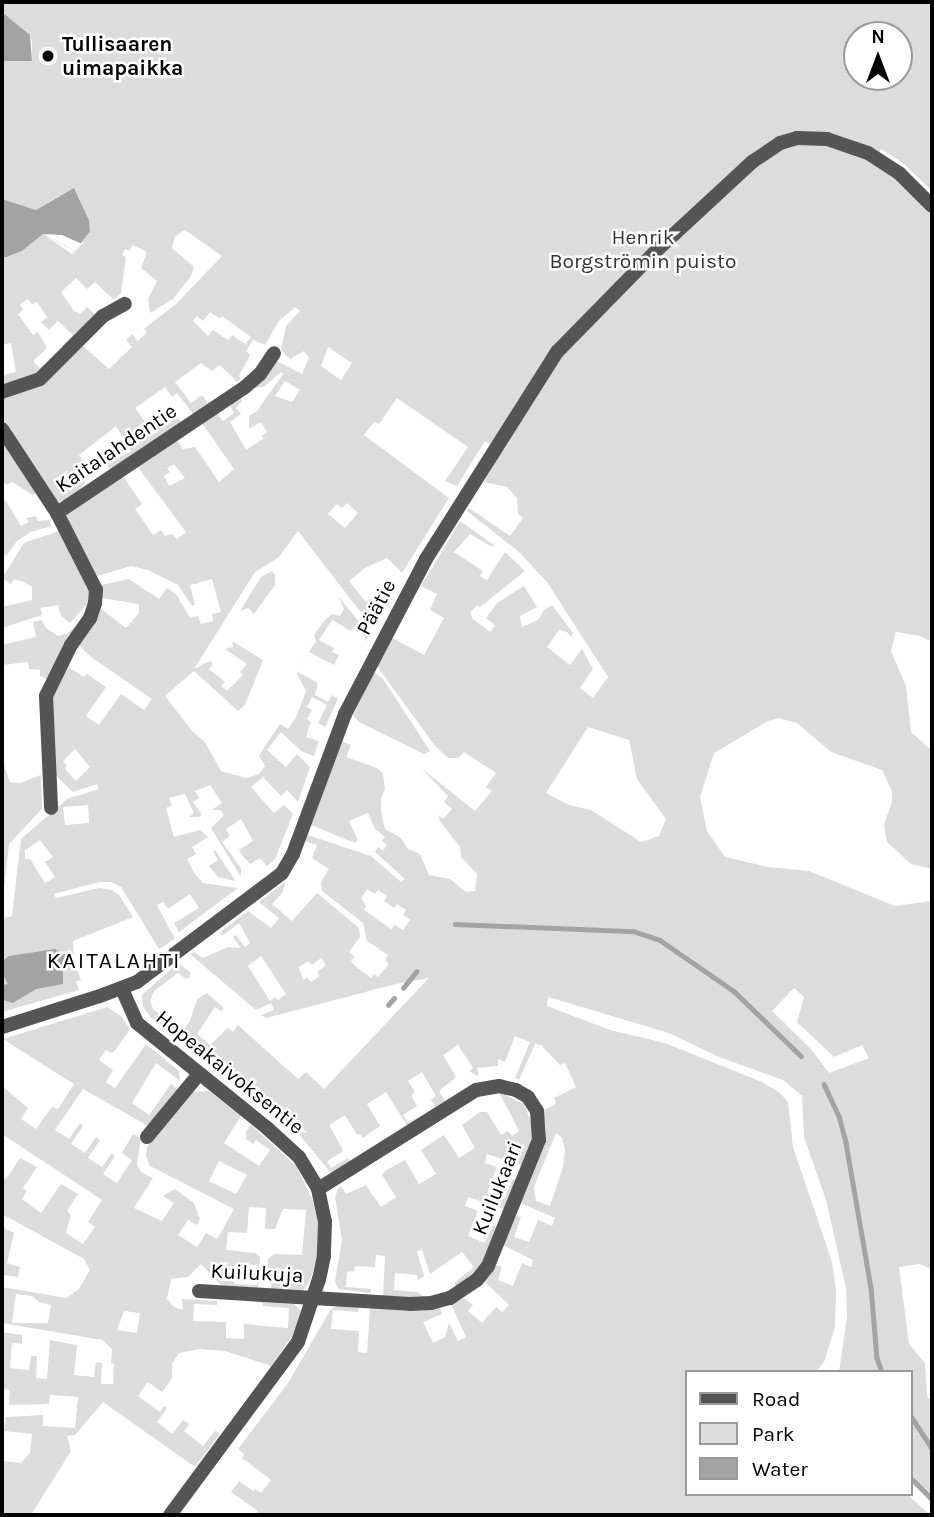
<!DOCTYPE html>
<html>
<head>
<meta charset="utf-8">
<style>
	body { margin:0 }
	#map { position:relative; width:934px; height:1517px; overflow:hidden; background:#fff; font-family:Karla,sans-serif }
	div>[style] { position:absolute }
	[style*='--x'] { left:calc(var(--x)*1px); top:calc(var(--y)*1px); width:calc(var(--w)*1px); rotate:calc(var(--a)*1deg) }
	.green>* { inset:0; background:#dcdcdc }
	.water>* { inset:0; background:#a3a3a3 }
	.pier>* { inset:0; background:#fff }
	.stream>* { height:4.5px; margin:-2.25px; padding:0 2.25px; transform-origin:2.25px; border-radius:2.25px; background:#a3a3a3 }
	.minor>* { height:14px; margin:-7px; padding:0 7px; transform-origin:7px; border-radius:7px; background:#555 }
	.tertiary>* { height:14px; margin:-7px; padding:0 7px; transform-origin:7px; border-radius:7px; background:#555 }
	.dots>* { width:19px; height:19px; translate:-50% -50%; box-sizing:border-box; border:4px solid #fff; border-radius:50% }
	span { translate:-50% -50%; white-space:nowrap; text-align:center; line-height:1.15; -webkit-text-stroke:5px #fff; paint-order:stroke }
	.poi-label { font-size:21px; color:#000; font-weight:700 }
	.left { translate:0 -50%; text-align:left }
	.park-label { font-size:21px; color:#333 }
	.street-label { font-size:21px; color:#000 }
	.neighbourhood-label { font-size:23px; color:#000; letter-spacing:2px }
	.frame { position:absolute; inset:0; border:4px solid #000; pointer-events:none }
	.legend { position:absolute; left:685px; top:1370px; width:228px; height:126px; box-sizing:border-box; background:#fff; border:2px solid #999; margin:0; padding:9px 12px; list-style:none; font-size:21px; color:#000 }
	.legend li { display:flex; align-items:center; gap:14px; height:35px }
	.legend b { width:35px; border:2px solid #999 }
	.north { position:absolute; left:843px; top:21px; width:70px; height:70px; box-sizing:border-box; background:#fff; border:2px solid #999; border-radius:50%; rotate:0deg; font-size:19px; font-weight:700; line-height:28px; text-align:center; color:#000 }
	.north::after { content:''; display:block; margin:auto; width:24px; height:32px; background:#000; clip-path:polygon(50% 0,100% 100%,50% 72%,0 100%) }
</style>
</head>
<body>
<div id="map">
	<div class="green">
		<div style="clip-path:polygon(evenodd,2px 2px,932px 2px,932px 191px,903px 163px,881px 149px,875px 161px,896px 177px,932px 215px,932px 642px,920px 636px,896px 632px,891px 651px,906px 686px,911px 732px,932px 751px,932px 869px,911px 864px,887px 842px,884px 824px,892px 802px,892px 791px,882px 770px,831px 752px,797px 723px,779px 718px,768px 721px,714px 753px,700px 797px,707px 831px,725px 857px,768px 867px,809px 871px,895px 906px,932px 901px,932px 1269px,919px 1264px,899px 1267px,909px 1344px,925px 1363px,927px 1396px,932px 1402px,932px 1503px,911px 1482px,911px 1372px,839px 1372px,847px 1317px,846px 1288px,826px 1200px,804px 1137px,802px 1096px,783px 1080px,719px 1057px,669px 1033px,548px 997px,547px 1006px,610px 1030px,665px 1043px,762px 1082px,780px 1093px,788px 1102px,793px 1147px,832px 1262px,836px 1291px,835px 1327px,824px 1362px,816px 1372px,687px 1372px,687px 1494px,907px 1494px,930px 1515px,256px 1515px,258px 1511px,231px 1492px,239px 1481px,253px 1491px,255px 1489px,261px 1493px,271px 1480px,242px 1458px,244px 1454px,238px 1449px,288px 1383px,331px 1309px,337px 1306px,359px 1307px,358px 1312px,333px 1310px,331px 1329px,359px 1331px,358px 1352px,367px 1353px,370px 1308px,440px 1307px,442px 1314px,423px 1322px,433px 1343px,445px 1337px,449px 1323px,458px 1341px,466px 1337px,451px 1304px,464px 1298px,473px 1305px,468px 1311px,482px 1323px,496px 1307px,502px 1312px,509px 1305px,484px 1281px,496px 1265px,502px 1267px,498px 1280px,513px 1286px,522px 1263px,531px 1267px,533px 1260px,503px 1245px,516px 1216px,521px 1217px,514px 1237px,529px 1242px,538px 1220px,552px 1226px,555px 1218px,521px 1203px,544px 1144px,546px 1127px,542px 1111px,556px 1104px,554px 1098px,576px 1087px,565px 1063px,560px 1065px,541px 1045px,535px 1044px,519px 1080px,515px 1078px,530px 1042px,515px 1036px,505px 1062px,498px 1059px,498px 1066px,477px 1068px,479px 1077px,469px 1071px,473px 1068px,458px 1045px,443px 1055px,456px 1077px,439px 1091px,445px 1101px,435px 1107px,431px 1100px,436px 1096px,422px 1072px,408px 1081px,415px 1092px,411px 1095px,417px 1106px,403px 1115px,408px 1122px,417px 1118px,407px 1125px,386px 1092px,367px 1104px,380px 1126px,363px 1138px,360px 1134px,357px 1135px,345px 1115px,329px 1125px,342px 1148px,342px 1152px,327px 1161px,331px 1168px,348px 1158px,351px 1161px,331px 1173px,298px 1133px,150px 1017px,143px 1007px,142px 995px,178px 963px,190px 972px,190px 977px,186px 979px,178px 973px,154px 991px,150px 1001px,153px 1009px,182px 1031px,190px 1021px,197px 999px,207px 993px,224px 1008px,221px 1011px,215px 1007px,197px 1034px,210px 1045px,228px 1028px,233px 1032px,238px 1025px,298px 1079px,306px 1072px,324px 1089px,429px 978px,396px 984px,266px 1018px,261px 1015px,274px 1010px,271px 1003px,256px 1010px,190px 954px,194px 952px,203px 958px,228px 947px,241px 948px,233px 937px,236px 935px,245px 947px,250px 943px,239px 923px,222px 936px,220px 932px,248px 911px,271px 928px,279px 918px,259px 902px,286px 881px,282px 893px,272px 904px,292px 921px,317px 893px,359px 928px,360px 937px,349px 952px,355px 957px,351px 961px,354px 965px,371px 978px,374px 974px,378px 977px,389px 964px,385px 960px,388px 955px,367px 941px,363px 923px,322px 891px,321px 882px,329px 869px,312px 858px,317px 845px,305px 841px,308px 835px,371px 856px,401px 882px,405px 879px,375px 852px,378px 847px,383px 851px,387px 845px,382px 841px,385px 837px,375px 829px,368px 813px,349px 821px,358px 840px,355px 843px,311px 825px,342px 741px,351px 745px,346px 757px,377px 768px,383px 774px,385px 789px,381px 798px,381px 812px,385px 829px,401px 838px,408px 849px,420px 854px,429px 875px,450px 879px,466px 892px,475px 891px,477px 874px,461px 857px,460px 847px,440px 821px,438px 815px,443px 819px,452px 809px,444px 802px,448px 796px,421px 768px,475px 811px,492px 791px,486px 787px,496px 773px,464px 752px,458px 758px,448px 758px,435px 746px,377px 666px,392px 638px,424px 655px,444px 618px,430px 610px,437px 594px,421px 586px,460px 521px,494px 545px,492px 547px,470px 534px,454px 552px,483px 571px,480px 576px,487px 580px,505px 552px,525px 571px,480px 607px,477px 605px,471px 612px,472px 618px,490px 632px,495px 625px,486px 618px,497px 603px,524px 586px,537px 607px,520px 616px,522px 627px,538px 620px,544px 610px,552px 605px,573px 633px,571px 637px,567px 632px,559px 630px,547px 647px,570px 665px,582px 649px,593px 669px,580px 688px,593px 698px,608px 677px,547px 582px,519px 552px,467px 511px,469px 508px,510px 536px,523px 518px,518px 514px,517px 498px,507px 487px,484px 482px,501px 452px,485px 441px,457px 486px,445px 481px,468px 447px,397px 398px,379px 424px,374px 422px,364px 435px,449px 498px,402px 573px,387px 558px,365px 568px,349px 581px,366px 602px,383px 590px,391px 594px,377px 621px,371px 621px,359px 610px,298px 531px,279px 557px,255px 572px,194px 669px,210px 661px,213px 664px,209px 669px,225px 682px,221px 686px,227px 691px,243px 675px,240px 672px,247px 664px,225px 649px,233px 647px,232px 641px,263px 660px,245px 705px,238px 711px,194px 671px,165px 696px,192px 731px,205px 742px,221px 771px,246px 778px,259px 774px,265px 766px,259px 756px,265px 746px,280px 724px,288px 729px,296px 717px,306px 691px,297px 674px,312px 647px,316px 642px,314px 635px,324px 621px,332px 614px,340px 616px,344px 609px,338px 596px,368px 633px,367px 642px,362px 631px,354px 626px,351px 631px,332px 620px,319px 640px,334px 648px,332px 652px,339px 655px,334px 665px,309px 652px,298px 672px,318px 683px,315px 695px,328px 702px,332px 695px,338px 699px,325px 727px,318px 723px,327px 705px,312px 697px,307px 707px,312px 710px,307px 719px,311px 722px,306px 737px,319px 741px,314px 756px,301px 751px,281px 732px,267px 750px,286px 767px,297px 754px,310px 767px,298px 802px,287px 790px,281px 796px,263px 777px,251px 787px,274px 813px,284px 805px,293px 814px,275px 859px,267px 866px,260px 858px,250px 864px,241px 854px,239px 850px,253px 841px,241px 819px,226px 829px,230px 836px,222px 842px,241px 868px,241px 877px,211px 828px,224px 815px,220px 810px,212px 810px,222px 803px,210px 785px,195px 791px,199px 798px,193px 802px,202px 815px,198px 817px,189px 817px,194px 813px,185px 794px,169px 798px,172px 805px,166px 808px,174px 837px,200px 830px,208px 837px,192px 847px,196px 854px,187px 859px,195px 874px,203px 883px,238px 888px,179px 932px,174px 923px,199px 908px,190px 894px,168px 909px,163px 902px,157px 905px,175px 939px,159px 949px,121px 887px,111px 882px,99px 882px,54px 894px,56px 898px,99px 888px,112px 890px,119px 895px,133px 917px,73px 941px,74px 960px,81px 980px,76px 982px,79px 990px,2px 1012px,2px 919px,12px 916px,21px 839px,67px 799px,99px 789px,97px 784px,73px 792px,52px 772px,49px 702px,67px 666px,84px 677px,87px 674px,106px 687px,86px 716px,99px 725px,121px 694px,144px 710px,152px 699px,91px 657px,79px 645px,100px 608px,126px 628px,139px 613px,139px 604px,102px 598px,102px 585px,129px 579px,159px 599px,167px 588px,176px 594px,190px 618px,198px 616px,201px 624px,213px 621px,212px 614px,221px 612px,212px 579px,190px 585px,195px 605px,192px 606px,178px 585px,148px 570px,131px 566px,97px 576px,66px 519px,68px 512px,123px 476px,142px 504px,135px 509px,153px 535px,161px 530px,165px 536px,172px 534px,177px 539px,186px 532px,137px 466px,177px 440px,183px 449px,195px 447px,219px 482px,234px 469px,202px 423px,216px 413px,223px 421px,234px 413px,229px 404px,240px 397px,242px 401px,236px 408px,241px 414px,230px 422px,246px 450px,263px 439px,262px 436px,267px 432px,261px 422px,249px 429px,249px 416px,257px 411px,283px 374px,281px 372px,264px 387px,252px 388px,277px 361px,302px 374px,309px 358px,304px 351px,290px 359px,281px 350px,286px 326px,300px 311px,295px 307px,279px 321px,265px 345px,253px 340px,246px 351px,250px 355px,239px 376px,241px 379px,237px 382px,220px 365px,212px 371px,201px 363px,175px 382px,191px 403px,202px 395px,208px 403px,193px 414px,177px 393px,172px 397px,165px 387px,135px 408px,150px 429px,174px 412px,181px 422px,111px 471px,106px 464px,131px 451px,116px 426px,79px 455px,90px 473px,77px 495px,59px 502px,54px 499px,2px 418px,2px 397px,51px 377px,83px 346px,109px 369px,132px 347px,126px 340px,132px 334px,138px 341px,147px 332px,144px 329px,176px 304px,222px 256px,185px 230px,175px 236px,172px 248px,194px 267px,191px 276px,173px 299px,150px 313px,148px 299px,157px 281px,141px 268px,147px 252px,133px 245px,129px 251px,125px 249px,122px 255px,126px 257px,121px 293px,114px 300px,95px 282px,87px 289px,76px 278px,61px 292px,74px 311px,80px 314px,87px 307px,97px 316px,64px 348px,62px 346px,73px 335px,58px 321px,49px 330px,41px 322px,47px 317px,37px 302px,32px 304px,28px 299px,20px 304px,23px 310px,18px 314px,33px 335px,38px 332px,47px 348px,33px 361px,40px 368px,56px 356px,38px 374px,2px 385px,2px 372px,3px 375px,16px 372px,11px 343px,2px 345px,2px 260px,22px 251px,43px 234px,72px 254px,82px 244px,89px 220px,78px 196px,59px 196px,36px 210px,2px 199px,2px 61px,32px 61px,32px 42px,30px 35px,2px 12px,2px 2px,857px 35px,899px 35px,899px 77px,857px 77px,857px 35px,2px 2px,210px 312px,220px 319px,222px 316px,251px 337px,245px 344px,232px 335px,228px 340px,213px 330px,208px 336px,193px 321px,197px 316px,203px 321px,210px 312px,2px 2px,328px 347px,352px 363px,341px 380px,321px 366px,328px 347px,2px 2px,285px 381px,300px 390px,292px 402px,275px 396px,285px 381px,2px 2px,174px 464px,185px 478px,169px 486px,164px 476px,170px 472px,167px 468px,174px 464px,2px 2px,347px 503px,358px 513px,345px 528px,328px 514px,337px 504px,342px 508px,347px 503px,2px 2px,588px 727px,629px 740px,637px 779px,666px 819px,659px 836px,641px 842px,591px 810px,569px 805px,546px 793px,588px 727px,2px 2px,75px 749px,90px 767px,76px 781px,65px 769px,67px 766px,63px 761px,75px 749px,2px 2px,88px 805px,89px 823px,65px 825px,63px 807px,88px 805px,2px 2px,40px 840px,53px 857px,45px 862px,55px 877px,45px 883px,30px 859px,25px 859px,25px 850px,40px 840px,2px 2px,367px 889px,375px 894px,378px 890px,387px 896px,384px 901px,394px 908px,397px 904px,406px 910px,403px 915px,410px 920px,403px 930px,395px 925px,391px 929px,364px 910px,366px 906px,361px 898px,367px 889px,2px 2px,261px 956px,286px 994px,278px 1000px,275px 997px,270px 1001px,248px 966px,261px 956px,2px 2px,321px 958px,326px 965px,317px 972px,320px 976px,311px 982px,307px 978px,303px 980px,299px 967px,308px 961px,312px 965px,321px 958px,2px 2px,794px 988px,804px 997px,797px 1022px,834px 1057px,862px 1045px,869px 1058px,829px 1073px,811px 1049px,772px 1011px,794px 988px,2px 2px,556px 1133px,562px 1138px,565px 1150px,563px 1167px,550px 1206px,536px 1201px,534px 1187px,556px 1133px)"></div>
		<div style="clip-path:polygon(2px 441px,38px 492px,33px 495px,12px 482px,7px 485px,2px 481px)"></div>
		<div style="clip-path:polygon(2px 501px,6px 501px,21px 526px,29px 522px,26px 518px,36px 516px,38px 521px,49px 520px,51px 526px,31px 532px,17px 541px,6px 556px,2px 551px)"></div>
		<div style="clip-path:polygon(59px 531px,89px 583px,91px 600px,70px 623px,61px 616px,58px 605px,41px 608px,42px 615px,2px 628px,2px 607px,32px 600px,32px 587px,22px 581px,14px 579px,11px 584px,2px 578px,24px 543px)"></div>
		<div style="clip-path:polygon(272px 571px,275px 575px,275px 585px,254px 614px,248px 608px,240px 611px,261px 577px)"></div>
		<div style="clip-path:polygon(42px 620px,46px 628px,58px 636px,68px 633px,81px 621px,47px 679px,40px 676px,40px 670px,29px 669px,28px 662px,2px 665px,2px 645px,36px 637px,33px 622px)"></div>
		<div style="clip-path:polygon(374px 672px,383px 679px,430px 751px,424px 754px,359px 722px,353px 715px)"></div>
		<div style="clip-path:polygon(2px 759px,10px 782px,20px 783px,41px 775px,42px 809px,9px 844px,2px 906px)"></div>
		<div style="clip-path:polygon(215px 850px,235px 880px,235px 881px,218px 877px,209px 866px,218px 860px,213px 851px)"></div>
		<div style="clip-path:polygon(evenodd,107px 1007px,122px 1017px,130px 1029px,116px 1049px,112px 1053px,106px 1050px,99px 1060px,113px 1070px,106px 1082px,115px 1088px,146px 1044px,179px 1071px,180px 1081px,156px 1063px,132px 1103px,149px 1115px,171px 1084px,179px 1091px,150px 1127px,83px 1089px,55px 1130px,69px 1139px,80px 1123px,83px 1126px,71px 1144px,85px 1153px,96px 1137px,100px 1140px,88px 1158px,102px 1167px,112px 1153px,115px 1156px,103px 1174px,117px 1183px,132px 1160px,122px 1153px,133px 1134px,141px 1138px,137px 1165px,141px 1172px,153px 1178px,134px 1208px,162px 1221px,174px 1203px,163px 1196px,175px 1189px,194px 1203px,200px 1219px,197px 1225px,188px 1220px,178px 1235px,197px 1247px,206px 1233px,217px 1239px,234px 1209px,150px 1166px,146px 1156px,147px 1147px,192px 1092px,209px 1091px,241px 1116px,224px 1143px,259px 1166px,270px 1150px,256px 1140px,253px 1144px,246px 1139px,246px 1132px,251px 1125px,296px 1166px,313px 1201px,318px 1224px,317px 1257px,310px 1281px,303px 1290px,271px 1289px,272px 1280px,267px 1272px,268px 1259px,274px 1254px,302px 1255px,306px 1210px,283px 1209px,275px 1229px,265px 1229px,266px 1208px,249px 1207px,247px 1233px,228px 1232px,226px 1250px,256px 1253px,260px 1257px,258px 1289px,222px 1286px,201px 1264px,188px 1277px,171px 1279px,167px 1299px,174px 1307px,183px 1310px,182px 1299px,217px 1301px,217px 1305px,194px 1304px,193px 1321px,226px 1322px,226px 1338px,244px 1339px,244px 1324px,288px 1328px,289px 1308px,263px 1306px,263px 1303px,246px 1301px,294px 1304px,301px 1311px,295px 1332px,271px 1366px,225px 1351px,200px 1349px,179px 1353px,172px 1364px,172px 1378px,162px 1392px,148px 1382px,138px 1396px,160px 1412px,164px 1406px,167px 1408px,157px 1422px,172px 1434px,183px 1420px,189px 1424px,184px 1431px,203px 1446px,215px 1431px,220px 1434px,195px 1467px,103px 1402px,75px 1435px,67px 1436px,71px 1451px,31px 1515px,2px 1515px,2px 1461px,21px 1463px,30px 1453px,32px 1434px,4px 1431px,6px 1417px,43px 1415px,43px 1426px,75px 1428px,78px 1397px,50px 1395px,49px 1404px,9px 1405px,10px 1390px,2px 1389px,2px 1332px,22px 1335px,22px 1344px,12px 1343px,10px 1368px,29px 1370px,31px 1356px,37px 1356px,36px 1378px,47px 1379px,50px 1340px,77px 1345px,74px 1375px,94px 1377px,96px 1362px,102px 1363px,101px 1384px,113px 1384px,114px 1364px,111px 1363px,112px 1349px,102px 1340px,2px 1323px,2px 1287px,66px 1298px,79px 1289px,90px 1270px,84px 1259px,2px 1214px,2px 1177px,6px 1179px,20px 1158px,37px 1167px,23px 1188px,27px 1191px,22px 1199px,41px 1213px,61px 1184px,78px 1194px,67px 1211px,71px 1215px,66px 1233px,83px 1244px,95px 1227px,88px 1222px,102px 1200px,2px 1134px,2px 1086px,28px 1108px,21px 1119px,36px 1129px,52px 1107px,58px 1109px,74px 1084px,3px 1039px,107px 1007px,219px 1161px,247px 1175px,236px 1194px,209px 1181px,219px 1161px,107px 1007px,235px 1264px,258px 1265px,257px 1285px,234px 1284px,235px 1264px,107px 1007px,16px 1294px,32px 1296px,39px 1302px,51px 1305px,48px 1323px,12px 1323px,16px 1294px,107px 1007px,124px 1311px,140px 1313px,137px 1333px,117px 1330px,124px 1311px)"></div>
		<div style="clip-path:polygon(499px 1092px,524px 1104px,535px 1132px,523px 1166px,487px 1154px,485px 1163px,497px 1167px,487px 1193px,504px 1199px,513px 1179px,517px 1180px,505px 1209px,468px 1197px,465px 1206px,478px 1211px,468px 1236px,485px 1243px,493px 1225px,498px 1227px,484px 1261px,470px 1278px,457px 1287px,454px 1283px,474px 1267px,462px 1252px,430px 1274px,422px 1250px,417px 1251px,424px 1276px,418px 1280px,417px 1275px,395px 1273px,394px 1290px,417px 1292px,426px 1298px,383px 1296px,385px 1256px,376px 1255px,375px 1267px,355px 1266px,354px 1271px,347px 1272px,346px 1287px,371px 1289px,371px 1293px,338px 1289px,335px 1281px,342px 1240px,335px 1197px,338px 1189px,341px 1186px,346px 1194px,366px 1185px,381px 1207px,396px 1197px,382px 1175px,385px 1171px,405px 1160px,419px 1184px,436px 1174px,421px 1150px,444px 1135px,459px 1158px,475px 1148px,462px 1125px,480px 1112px,487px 1112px,501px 1135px,508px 1131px,512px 1136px,519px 1131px)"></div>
		<div style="clip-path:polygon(2px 1227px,14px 1233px,7px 1263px,20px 1267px,18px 1277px,2px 1275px)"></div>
	</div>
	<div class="water">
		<div style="clip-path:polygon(2px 12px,30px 35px,32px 61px,2px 61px)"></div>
		<div style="clip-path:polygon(74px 188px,89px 220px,90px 231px,75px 251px,43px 234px,22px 251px,2px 259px,2px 199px,36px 210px)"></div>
		<div style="clip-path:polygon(55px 949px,66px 955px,69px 962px,63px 970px,63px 984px,36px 989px,13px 1003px,2px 1000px,2px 985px,8px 984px,2px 973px,2px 961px,9px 956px)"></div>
	</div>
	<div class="pier">
		<div style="clip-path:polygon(43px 234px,62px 235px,82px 244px,75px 251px)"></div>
	</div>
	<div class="stream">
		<div style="--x:455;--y:924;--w:178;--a:2.3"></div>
		<div style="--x:633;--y:931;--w:28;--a:18"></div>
		<div style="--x:660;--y:940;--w:91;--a:34.7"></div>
		<div style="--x:735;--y:992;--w:92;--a:44.1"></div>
		<div style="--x:403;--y:988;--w:21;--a:-51"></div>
		<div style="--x:388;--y:1005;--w:9;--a:-49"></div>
		<div style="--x:824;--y:1084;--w:35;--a:65"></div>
		<div style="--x:839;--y:1116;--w:28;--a:75"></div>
		<div style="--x:846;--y:1143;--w:146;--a:80.2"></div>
		<div style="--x:871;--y:1287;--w:71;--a:85.2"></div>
		<div style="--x:877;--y:1358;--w:15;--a:70"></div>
		<div style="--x:911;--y:1416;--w:38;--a:57"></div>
		<div style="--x:911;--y:1478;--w:30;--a:45"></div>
	</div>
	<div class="minor">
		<div style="--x:2;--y:392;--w:40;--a:-18.9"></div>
		<div style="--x:40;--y:379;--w:89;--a:-45"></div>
		<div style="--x:103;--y:316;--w:25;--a:-29"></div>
		<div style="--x:2;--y:429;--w:100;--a:56.8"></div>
		<div style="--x:57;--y:513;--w:86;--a:63.1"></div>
		<div style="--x:96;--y:590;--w:13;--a:94"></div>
		<div style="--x:95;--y:603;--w:16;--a:108"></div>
		<div style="--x:90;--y:618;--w:33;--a:125"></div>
		<div style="--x:71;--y:645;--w:57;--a:116.1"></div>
		<div style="--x:46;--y:696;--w:112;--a:87.4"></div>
		<div style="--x:57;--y:513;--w:226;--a:-33.8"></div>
		<div style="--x:245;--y:387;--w:20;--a:-41"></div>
		<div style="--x:260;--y:374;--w:25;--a:-56"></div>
		<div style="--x:122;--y:989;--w:37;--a:66"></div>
		<div style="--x:137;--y:1023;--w:167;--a:38.9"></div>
		<div style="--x:267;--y:1128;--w:43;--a:42.2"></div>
		<div style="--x:299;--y:1157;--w:37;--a:59"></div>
		<div style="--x:318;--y:1189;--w:34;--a:78"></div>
		<div style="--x:325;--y:1222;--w:34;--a:92"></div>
		<div style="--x:324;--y:1256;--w:24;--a:102"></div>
		<div style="--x:319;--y:1279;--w:66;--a:108.4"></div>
		<div style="--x:298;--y:1342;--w:215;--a:126.5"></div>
		<div style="--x:2;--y:1027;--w:103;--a:-17.6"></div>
		<div style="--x:147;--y:1137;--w:82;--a:-50.5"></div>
		<div style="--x:199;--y:1291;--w:211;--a:3.5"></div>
		<div style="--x:410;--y:1304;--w:21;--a:-3"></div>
		<div style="--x:431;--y:1303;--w:20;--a:-15"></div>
		<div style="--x:450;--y:1298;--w:32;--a:-34"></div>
		<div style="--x:477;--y:1280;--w:18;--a:-52"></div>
		<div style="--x:488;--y:1266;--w:136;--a:-68"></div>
		<div style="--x:539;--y:1140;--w:29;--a:-94"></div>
		<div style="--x:537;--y:1111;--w:17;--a:-123"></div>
		<div style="--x:528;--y:1097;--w:14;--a:-150"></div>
		<div style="--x:516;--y:1090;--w:17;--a:-167"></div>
		<div style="--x:499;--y:1086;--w:23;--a:170"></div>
		<div style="--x:476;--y:1090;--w:186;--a:147.9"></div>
	</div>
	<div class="tertiary">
		<div style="--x:100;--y:996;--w:40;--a:-21"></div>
		<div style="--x:137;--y:982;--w:181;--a:-36.9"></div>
		<div style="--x:282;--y:873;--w:22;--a:-60"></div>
		<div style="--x:293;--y:854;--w:149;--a:-69.6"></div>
		<div style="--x:345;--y:714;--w:175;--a:-62.4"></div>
		<div style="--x:426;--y:559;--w:245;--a:-57.7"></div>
		<div style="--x:557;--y:352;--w:144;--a:-45.6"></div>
		<div style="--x:658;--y:249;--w:128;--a:-42.8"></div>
		<div style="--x:752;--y:162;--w:34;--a:-34"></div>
		<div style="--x:780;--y:143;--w:18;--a:-16"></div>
		<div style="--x:797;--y:138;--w:30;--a:2"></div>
		<div style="--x:827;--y:139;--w:43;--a:18.9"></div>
		<div style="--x:868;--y:153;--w:38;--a:33"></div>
		<div style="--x:900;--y:174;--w:45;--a:45"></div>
	</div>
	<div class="dots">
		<div style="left:48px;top:56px;background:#000"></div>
	</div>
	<div class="poi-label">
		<span class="left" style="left:62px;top:56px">Tullisaaren<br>uimapaikka</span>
	</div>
	<div class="park-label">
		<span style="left:643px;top:249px">Henrik<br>Borgströmin puisto</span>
	</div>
	<div class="street-label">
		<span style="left:116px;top:448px;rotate:-34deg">Kaitalahdentie</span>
		<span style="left:376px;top:607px;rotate:-62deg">Päätie</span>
		<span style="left:230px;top:1072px;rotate:39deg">Hopeakaivoksentie</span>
		<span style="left:497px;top:1188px;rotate:-68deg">Kuilukaari</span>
		<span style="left:257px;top:1273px;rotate:3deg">Kuilukuja</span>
	</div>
	<div class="neighbourhood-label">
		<span style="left:114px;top:961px">KAITALAHTI</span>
	</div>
	<div class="frame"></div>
	<ul class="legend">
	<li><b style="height:9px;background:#555"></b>Road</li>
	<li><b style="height:19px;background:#dcdcdc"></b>Park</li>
	<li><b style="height:19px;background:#a3a3a3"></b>Water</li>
	</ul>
	<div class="north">N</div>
</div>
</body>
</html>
